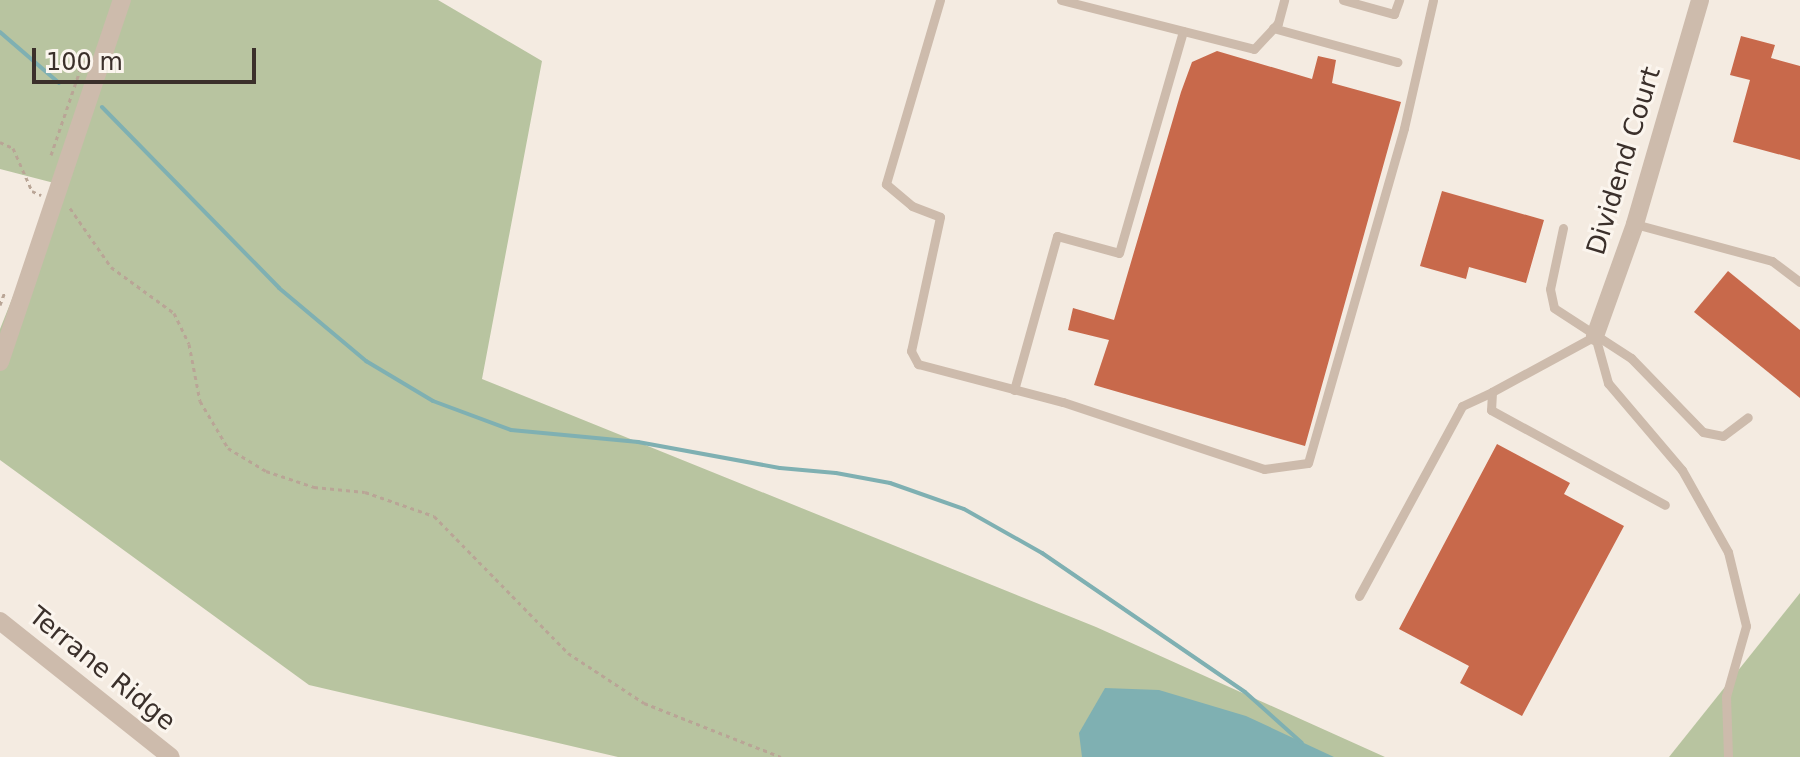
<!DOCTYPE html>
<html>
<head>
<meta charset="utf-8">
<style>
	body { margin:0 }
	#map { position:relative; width:1800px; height:757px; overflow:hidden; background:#f4ebe1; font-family:"DejaVu Sans",sans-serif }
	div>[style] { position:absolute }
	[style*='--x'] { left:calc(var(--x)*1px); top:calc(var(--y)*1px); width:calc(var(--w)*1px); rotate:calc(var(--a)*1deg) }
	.green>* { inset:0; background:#b8c4a0 }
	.water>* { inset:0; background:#7fb0b2 }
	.stream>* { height:4px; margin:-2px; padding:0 2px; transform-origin:2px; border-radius:2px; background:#7fb0b2 }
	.building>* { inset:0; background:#c8694b }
	.path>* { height:3px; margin-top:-1.5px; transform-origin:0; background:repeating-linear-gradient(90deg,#b9a596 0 4px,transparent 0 8px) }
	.lane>* { height:9px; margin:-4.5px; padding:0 4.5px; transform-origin:4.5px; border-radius:4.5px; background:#cdbbac }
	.street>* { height:18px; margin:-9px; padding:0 9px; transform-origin:9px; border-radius:9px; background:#cdbbac }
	span { translate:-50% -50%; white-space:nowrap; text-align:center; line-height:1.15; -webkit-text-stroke:6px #fbf5ee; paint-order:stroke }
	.street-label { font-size:26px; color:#3b302b }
	.scale { position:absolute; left:32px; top:48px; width:224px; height:36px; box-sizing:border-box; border:4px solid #3b302b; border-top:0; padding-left:10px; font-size:24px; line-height:28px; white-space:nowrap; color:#3b302b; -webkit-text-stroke:6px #fbf5ee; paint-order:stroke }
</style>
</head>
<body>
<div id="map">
	<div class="green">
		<div style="clip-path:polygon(0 0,438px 0,542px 61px,482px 379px,1096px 627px,1385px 757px,618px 757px,309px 685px,0 460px,0 329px,58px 184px,0 169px)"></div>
		<div style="clip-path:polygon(1800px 593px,1800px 757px,1669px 757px)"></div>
	</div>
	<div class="water">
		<div style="clip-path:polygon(1105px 688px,1159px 690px,1246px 716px,1334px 757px,1082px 757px,1079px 733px)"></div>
	</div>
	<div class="stream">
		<div style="--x:0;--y:32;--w:78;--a:40.8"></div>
		<div style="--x:102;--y:107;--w:253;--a:45.6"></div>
		<div style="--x:279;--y:288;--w:114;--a:40"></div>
		<div style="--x:366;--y:361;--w:78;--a:30.8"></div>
		<div style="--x:433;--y:401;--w:83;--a:20.4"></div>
		<div style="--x:511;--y:430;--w:128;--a:5.4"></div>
		<div style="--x:638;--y:442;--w:144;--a:10.4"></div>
		<div style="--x:780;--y:468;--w:56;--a:5.1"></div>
		<div style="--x:836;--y:473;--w:55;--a:10.5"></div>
		<div style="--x:890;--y:483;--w:78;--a:19.4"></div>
		<div style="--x:964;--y:509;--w:90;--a:29.4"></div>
		<div style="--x:1042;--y:553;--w:246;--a:34.4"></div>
		<div style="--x:1245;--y:692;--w:76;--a:41.8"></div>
	</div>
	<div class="building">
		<div style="clip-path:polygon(1741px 36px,1775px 45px,1771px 58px,1800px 66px,1800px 160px,1733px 142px,1750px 80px,1730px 75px)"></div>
		<div style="clip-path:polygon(1217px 51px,1312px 79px,1318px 56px,1336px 60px,1332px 83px,1401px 102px,1305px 446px,1094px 385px,1109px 340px,1068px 330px,1073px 308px,1114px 320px,1181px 92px,1192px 62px)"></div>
		<div style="clip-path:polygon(1442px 191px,1544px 220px,1526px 283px,1469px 267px,1466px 279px,1420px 266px)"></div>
		<div style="clip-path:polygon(1728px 271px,1800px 330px,1800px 398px,1694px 312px)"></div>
		<div style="clip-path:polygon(1497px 444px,1570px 483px,1564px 494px,1624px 526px,1522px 716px,1460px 683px,1469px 666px,1399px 629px)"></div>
	</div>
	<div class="path">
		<div style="--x:0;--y:142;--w:14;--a:25"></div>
		<div style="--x:13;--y:148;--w:47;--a:66.2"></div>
		<div style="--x:32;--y:191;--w:10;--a:24"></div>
		<div style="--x:51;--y:155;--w:108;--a:-71.1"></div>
		<div style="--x:70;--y:208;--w:72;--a:55.2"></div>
		<div style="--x:111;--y:267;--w:78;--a:36.1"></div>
		<div style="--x:174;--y:313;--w:34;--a:64"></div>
		<div style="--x:189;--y:344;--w:58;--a:79.1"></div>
		<div style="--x:200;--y:401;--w:55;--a:59.2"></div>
		<div style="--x:228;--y:448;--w:44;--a:31.2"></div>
		<div style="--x:266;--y:471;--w:51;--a:18.4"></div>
		<div style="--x:314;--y:487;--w:51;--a:5.6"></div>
		<div style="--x:365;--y:492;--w:73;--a:19.2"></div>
		<div style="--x:434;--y:516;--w:192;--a:45.6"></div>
		<div style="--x:568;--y:653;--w:91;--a:33.3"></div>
		<div style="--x:644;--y:703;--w:147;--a:21.5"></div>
		<div style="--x:0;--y:305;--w:15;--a:-70"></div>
	</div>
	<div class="lane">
		<div style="--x:940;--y:0;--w:192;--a:106.4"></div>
		<div style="--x:886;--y:184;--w:34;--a:40"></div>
		<div style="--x:912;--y:206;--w:30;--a:21"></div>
		<div style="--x:940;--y:217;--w:137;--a:102.2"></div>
		<div style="--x:911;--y:351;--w:15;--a:62"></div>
		<div style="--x:918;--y:364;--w:150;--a:14.7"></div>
		<div style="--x:1063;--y:402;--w:212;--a:18.4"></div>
		<div style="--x:1264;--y:469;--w:44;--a:-7.8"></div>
		<div style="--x:1308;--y:463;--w:348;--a:-74"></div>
		<div style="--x:1404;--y:128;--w:131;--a:-77.2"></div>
		<div style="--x:1061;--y:0;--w:199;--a:14.2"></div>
		<div style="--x:1254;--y:49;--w:35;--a:-47"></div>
		<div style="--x:1278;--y:23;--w:24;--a:-75"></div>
		<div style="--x:1343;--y:0;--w:53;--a:15.4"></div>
		<div style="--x:1394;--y:14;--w:15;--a:-70"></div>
		<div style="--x:1273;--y:28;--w:129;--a:15.3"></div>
		<div style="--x:1635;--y:224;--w:142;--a:15.1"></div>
		<div style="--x:1772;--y:261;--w:35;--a:37"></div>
		<div style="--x:1563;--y:228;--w:62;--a:102"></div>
		<div style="--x:1550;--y:289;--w:19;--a:78"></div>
		<div style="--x:1554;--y:308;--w:92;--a:33"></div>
		<div style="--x:1631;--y:358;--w:103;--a:45.8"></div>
		<div style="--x:1703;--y:432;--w:20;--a:11"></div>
		<div style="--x:1723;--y:436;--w:31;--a:-37"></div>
		<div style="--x:1595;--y:336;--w:49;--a:74.5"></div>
		<div style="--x:1608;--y:383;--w:114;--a:49.6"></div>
		<div style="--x:1682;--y:470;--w:94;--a:60.7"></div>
		<div style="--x:1728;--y:552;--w:76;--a:76.3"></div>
		<div style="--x:1746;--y:626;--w:73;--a:105.9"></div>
		<div style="--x:1726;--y:696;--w:61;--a:88.1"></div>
		<div style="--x:1595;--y:336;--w:117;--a:151.5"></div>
		<div style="--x:1492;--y:392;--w:18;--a:93"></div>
		<div style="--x:1491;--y:410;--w:198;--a:28.6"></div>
		<div style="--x:1014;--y:390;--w:160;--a:-74.4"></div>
		<div style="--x:1057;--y:236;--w:64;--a:15.3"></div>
		<div style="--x:1119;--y:253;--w:231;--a:-73.9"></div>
		<div style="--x:1359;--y:596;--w:216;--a:-61.5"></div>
		<div style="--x:1462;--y:406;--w:33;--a:-25"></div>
	</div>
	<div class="street">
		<div style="--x:1595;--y:336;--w:119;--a:-70.3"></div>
		<div style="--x:1635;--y:224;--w:233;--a:-73.8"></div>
		<div style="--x:0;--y:362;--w:382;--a:-71.4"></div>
		<div style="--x:0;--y:621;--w:218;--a:38.5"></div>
	</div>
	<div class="street-label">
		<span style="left:1624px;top:161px;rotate:-73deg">Dividend Court</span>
		<span style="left:102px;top:669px;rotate:39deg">Terrane Ridge</span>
	</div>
	<div class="scale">100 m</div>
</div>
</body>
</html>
